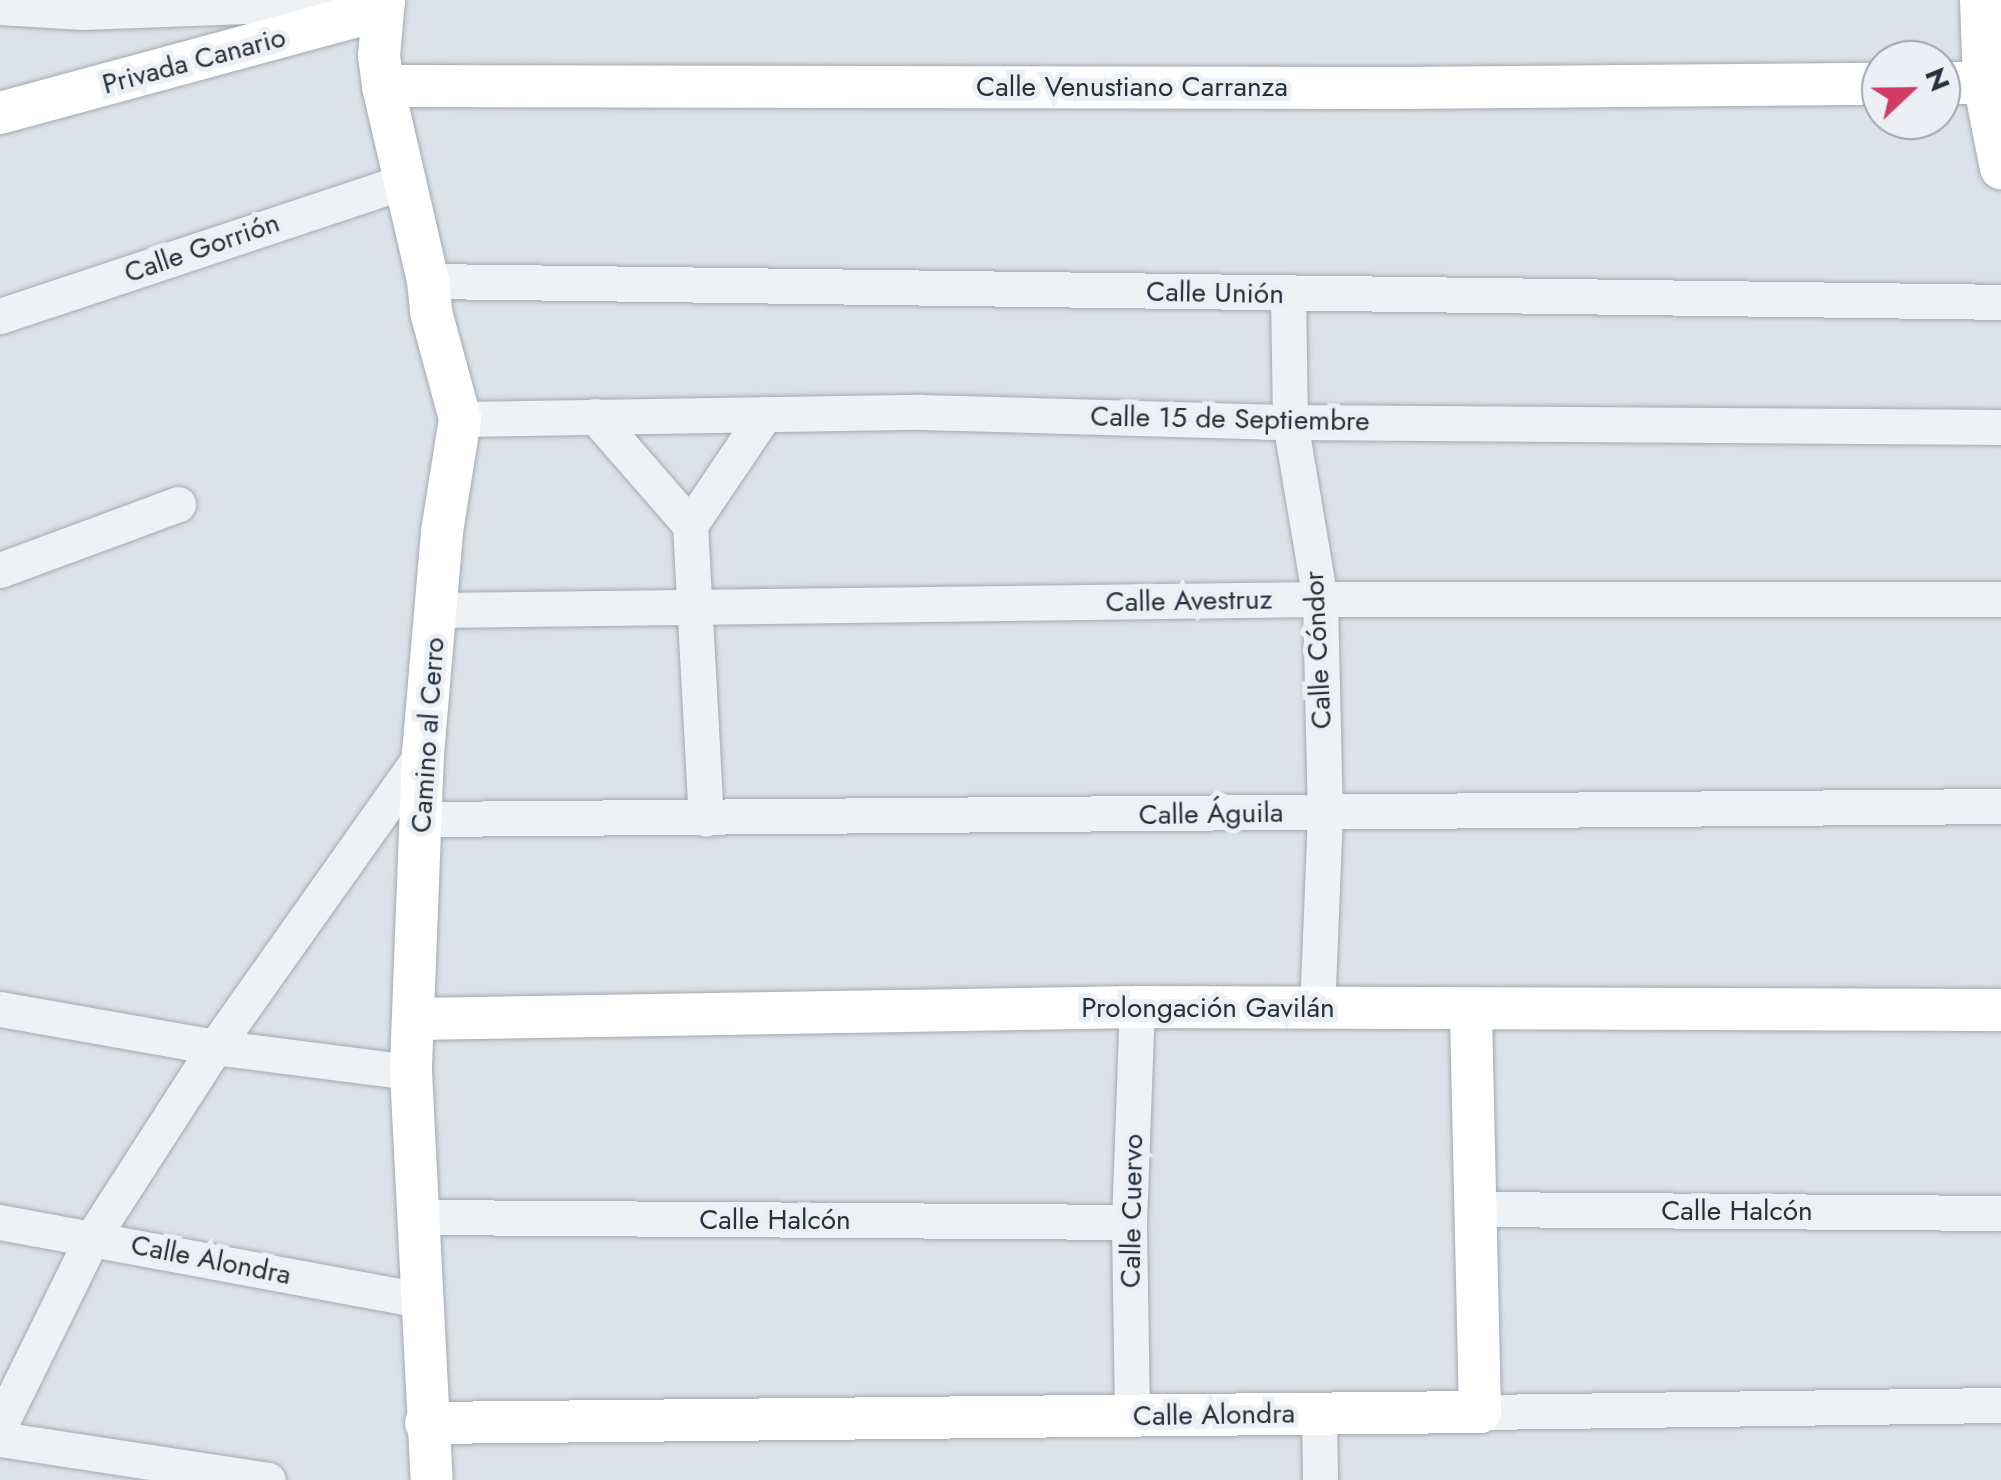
<!DOCTYPE html>
<html>
<head>
<meta charset="utf-8">
<style>
	body { margin:0 }
	#map { position:relative; width:2001px; height:1480px; overflow:hidden; background:#dce2e7; font-family:Jost,sans-serif }
	div>[style] { position:absolute }
	[style*='--x'] { left:calc(var(--x)*1px); top:calc(var(--y)*1px); width:calc(var(--w)*1px); rotate:calc(var(--a)*1deg) }
	.roads { filter:drop-shadow(0 0 2px #a2a9b1) drop-shadow(0 0 2px #a2a9b1) }
	.minor>* { height:35px; margin:-17.5px; padding:0 17.5px; transform-origin:17.5px; border-radius:17.5px; background:#eff2f5 }
	.major>* { height:42px; margin:-21px; padding:0 21px; transform-origin:21px; border-radius:21px; background:#fff }
	span { translate:-50% -50%; white-space:nowrap; text-align:center; line-height:1.15; -webkit-text-stroke:10px #ecf0f5; paint-order:stroke }
	.street-label { font-size:28px; color:#26313d }
	.north { position:absolute; left:1861px; top:40px; width:100px; height:100px; box-sizing:border-box; background:#ecf0f5; border:2px solid #9da4ab; border-radius:50%; rotate:68deg; font-size:28px; font-weight:700; line-height:40px; text-align:center; color:#26313d }
	.north::after { content:''; display:block; margin:auto; width:35px; height:45px; background:#d13c65; clip-path:polygon(50% 0,100% 100%,50% 72%,0 100%) }
</style>
</head>
<body>
<div id="map">
	<div class="roads">
		<div class="minor">
			<div style="--x:0;--y:7;--w:83;--a:3.4"></div>
			<div style="--x:83;--y:12;--w:278;--a:-2.1"></div>
			<div style="--x:361;--y:2;--w:8;--a:90"></div>
			<div style="--x:428;--y:281;--w:1573;--a:0.76"></div>
			<div style="--x:1288;--y:294;--w:128;--a:89.1"></div>
			<div style="--x:1290;--y:422;--w:180;--a:80.4"></div>
			<div style="--x:1320;--y:599;--w:214;--a:88.7"></div>
			<div style="--x:1325;--y:813;--w:195;--a:92.3"></div>
			<div style="--x:0;--y:316;--w:427;--a:-18.4"></div>
			<div style="--x:595;--y:416;--w:145;--a:48.9"></div>
			<div style="--x:690;--y:525;--w:294;--a:86.9"></div>
			<div style="--x:460;--y:419;--w:461;--a:-0.9"></div>
			<div style="--x:921;--y:412;--w:369;--a:1.6"></div>
			<div style="--x:1290;--y:422;--w:711;--a:0.4"></div>
			<div style="--x:690;--y:525;--w:134;--a:-56"></div>
			<div style="--x:0;--y:570;--w:190;--a:-20.3"></div>
			<div style="--x:437;--y:610;--w:883;--a:-0.71"></div>
			<div style="--x:1320;--y:599;--w:681;--a:0"></div>
			<div style="--x:421;--y:819;--w:1580;--a:-0.47"></div>
			<div style="--x:0;--y:1009;--w:218;--a:10"></div>
			<div style="--x:215;--y:1047;--w:198;--a:7.3"></div>
			<div style="--x:1472;--y:1209;--w:529;--a:0.43"></div>
			<div style="--x:421;--y:1217;--w:708;--a:0.4"></div>
			<div style="--x:0;--y:1222;--w:428;--a:10.5"></div>
			<div style="--x:1480;--y:1412;--w:521;--a:-0.77"></div>
			<div style="--x:1319;--y:1414;--w:66;--a:89.1"></div>
			<div style="--x:1132;--y:1416;--w:194;--a:-90.9"></div>
			<div style="--x:1129;--y:1222;--w:215;--a:-87.9"></div>
			<div style="--x:0;--y:1425;--w:208;--a:-63.8"></div>
			<div style="--x:92;--y:1238;--w:227;--a:-57.2"></div>
			<div style="--x:215;--y:1047;--w:360;--a:-54.7"></div>
			<div style="--x:0;--y:1439;--w:271;--a:8.7"></div>
		</div>
		<div class="major">
			<div style="--x:384;--y:0;--w:56;--a:95.1"></div>
			<div style="--x:379;--y:56;--w:30;--a:82"></div>
			<div style="--x:383;--y:86;--w:200;--a:77"></div>
			<div style="--x:428;--y:281;--w:31;--a:84"></div>
			<div style="--x:431;--y:312;--w:111;--a:74.8"></div>
			<div style="--x:460;--y:419;--w:114;--a:99.1"></div>
			<div style="--x:442;--y:532;--w:222;--a:94.9"></div>
			<div style="--x:423;--y:753;--w:319;--a:92.2"></div>
			<div style="--x:411;--y:1072;--w:409;--a:87.1"></div>
			<div style="--x:1981;--y:0;--w:83;--a:87.9"></div>
			<div style="--x:1984;--y:83;--w:87;--a:78.7"></div>
			<div style="--x:1941;--y:83;--w:43;--a:0"></div>
			<div style="--x:383;--y:86;--w:1016;--a:0.11"></div>
			<div style="--x:1399;--y:88;--w:482;--a:-0.5"></div>
			<div style="--x:0;--y:113;--w:374;--a:-15.2"></div>
			<div style="--x:361;--y:15;--w:27;--a:-31"></div>
			<div style="--x:415;--y:1019;--w:722;--a:-0.95"></div>
			<div style="--x:1137;--y:1007;--w:864;--a:0.2"></div>
			<div style="--x:426;--y:1423;--w:1054;--a:-0.6"></div>
			<div style="--x:1480;--y:1412;--w:403;--a:-91.3"></div>
		</div>
	</div>
	<div class="street-label">
		<span style="left:194px;top:61px;rotate:-15deg">Privada Canario</span>
		<span style="left:1132px;top:87px">Calle Venustiano Carranza</span>
		<span style="left:202px;top:248px;rotate:-19deg">Calle Gorrión</span>
		<span style="left:1215px;top:293px;rotate:1deg">Calle Unión</span>
		<span style="left:1230px;top:419px;rotate:1deg">Calle 15 de Septiembre</span>
		<span style="left:1189px;top:601px;rotate:-1deg">Calle Avestruz</span>
		<span style="left:1318px;top:650px;rotate:-93deg">Calle Cóndor</span>
		<span style="left:428px;top:735px;rotate:-86deg">Camino al Cerro</span>
		<span style="left:1211px;top:814px;rotate:-1deg">Calle Águila</span>
		<span style="left:1208px;top:1008px">Prolongación Gavilán</span>
		<span style="left:1132px;top:1211px;rotate:-89deg">Calle Cuervo</span>
		<span style="left:1737px;top:1211px">Calle Halcón</span>
		<span style="left:775px;top:1220px">Calle Halcón</span>
		<span style="left:211px;top:1260px;rotate:11deg">Calle Alondra</span>
		<span style="left:1214px;top:1415px;rotate:-1deg">Calle Alondra</span>
	</div>
	<div class="north">N</div>
</div>
</body>
</html>
